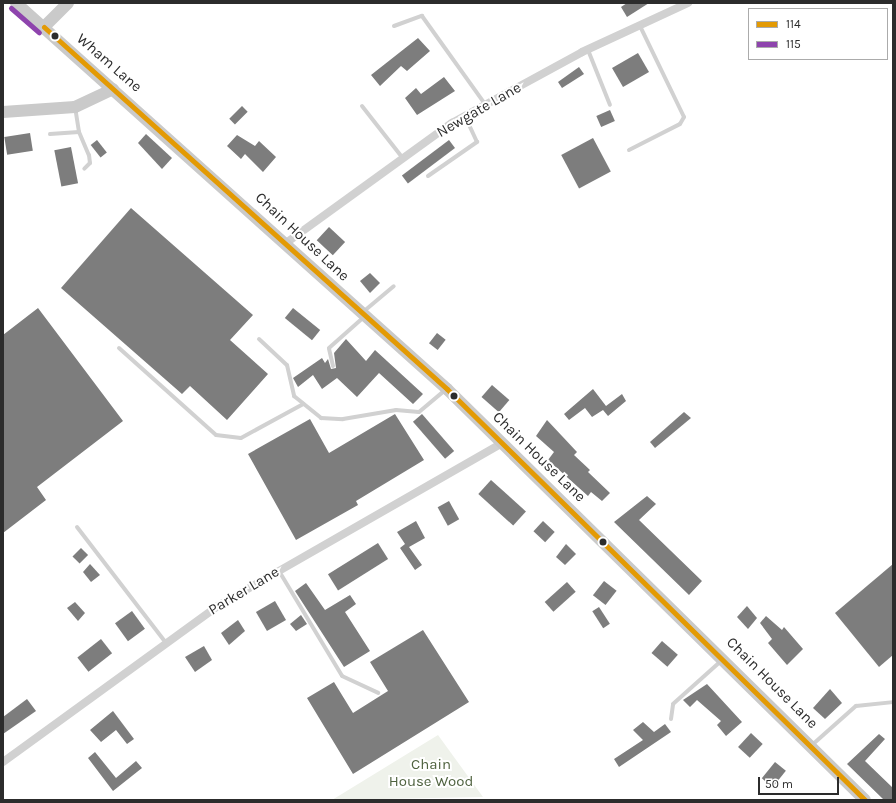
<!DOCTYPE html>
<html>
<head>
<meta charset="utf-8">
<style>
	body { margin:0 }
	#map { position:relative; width:896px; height:803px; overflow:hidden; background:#fff; font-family:Karla,sans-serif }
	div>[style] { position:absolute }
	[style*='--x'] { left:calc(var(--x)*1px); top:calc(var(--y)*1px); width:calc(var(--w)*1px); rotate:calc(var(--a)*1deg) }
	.green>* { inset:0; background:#eff2eb }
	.building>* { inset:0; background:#7d7d7d; transform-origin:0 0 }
	.lane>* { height:4px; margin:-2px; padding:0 2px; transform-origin:2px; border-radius:2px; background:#d1d1d1 }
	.street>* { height:8px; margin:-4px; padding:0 4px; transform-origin:4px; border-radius:4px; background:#d1d1d1 }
	.secondary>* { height:12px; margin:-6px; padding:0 6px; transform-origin:6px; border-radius:6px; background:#cacaca }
	.bus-1>* { height:5px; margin:-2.5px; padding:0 2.5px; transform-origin:2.5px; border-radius:2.5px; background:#e39a04 }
	.bus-2>* { height:5px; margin:-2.5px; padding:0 2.5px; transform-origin:2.5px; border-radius:2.5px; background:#8e44ad }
	.dots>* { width:11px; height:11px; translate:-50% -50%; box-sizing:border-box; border:2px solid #fff; border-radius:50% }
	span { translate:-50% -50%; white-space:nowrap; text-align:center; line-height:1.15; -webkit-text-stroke:4px #fff; paint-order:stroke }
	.street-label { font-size:15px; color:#2c2c2c }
	.park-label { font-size:15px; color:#4f623f }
	.frame { position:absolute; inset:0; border:4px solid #2c2c2c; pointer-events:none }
	.legend { position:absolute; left:748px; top:8px; width:140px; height:52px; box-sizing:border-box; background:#fff; border:1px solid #ababab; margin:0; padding:5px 7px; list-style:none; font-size:12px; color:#2c2c2c }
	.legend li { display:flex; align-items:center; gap:8px; height:20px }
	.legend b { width:20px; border:1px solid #ababab }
	.scale { position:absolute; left:758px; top:777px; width:81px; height:18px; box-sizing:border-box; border:2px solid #2c2c2c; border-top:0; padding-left:5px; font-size:12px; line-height:14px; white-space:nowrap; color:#2c2c2c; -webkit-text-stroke:3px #fff; paint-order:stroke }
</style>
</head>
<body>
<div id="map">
	<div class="green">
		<div style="clip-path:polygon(438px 735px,483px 797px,332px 800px)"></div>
	</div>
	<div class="building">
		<div style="clip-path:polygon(627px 3px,649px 3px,627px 17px,621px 7px)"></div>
		<div style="clip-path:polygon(418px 38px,430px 51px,407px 71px,401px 66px,380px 86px,371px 75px)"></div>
		<div style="left:638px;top:53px;width:22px;height:30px;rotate:60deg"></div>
		<div style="clip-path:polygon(579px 67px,584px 74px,562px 88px,558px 82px)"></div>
		<div style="clip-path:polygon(444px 77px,455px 91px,417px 115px,405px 98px,416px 88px,421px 94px)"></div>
		<div style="left:242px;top:106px;width:8px;height:18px;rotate:45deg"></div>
		<div style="left:610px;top:110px;width:12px;height:15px;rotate:66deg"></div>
		<div style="left:30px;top:133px;width:18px;height:26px;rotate:81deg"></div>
		<div style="clip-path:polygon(146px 134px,172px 158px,162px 169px,138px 143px)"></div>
		<div style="clip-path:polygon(237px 135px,255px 146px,259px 141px,276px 157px,263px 172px,245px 154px,241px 159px,227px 146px)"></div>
		<div style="left:593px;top:138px;width:38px;height:36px;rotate:62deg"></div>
		<div style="left:97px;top:140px;width:16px;height:8px;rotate:52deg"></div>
		<div style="left:449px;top:140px;width:10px;height:59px;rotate:53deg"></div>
		<div style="left:71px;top:147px;width:37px;height:17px;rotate:79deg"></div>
		<div style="clip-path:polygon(131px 208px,253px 315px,230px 340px,268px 374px,227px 420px,190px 386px,182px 394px,61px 288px)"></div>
		<div style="left:329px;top:227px;width:22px;height:18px;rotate:43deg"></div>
		<div style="clip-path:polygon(370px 273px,380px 283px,370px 293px,360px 281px)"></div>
		<div style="clip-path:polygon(38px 308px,123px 421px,37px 487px,46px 500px,3px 533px,3px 335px)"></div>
		<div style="left:293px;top:308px;width:35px;height:13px;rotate:39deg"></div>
		<div style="left:437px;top:333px;width:11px;height:13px;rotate:38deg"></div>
		<div style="clip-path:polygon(346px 339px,366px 361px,375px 350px,423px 394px,413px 404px,379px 373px,357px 397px,337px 378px,322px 389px,313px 375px,298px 387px,293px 378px,322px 358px,325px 363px,328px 359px,331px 369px,336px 368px,334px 353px)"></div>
		<div style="left:492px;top:385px;width:23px;height:16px;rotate:41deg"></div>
		<div style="clip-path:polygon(593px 389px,606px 406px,622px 394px,626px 401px,608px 416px,603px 410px,592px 417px,585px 408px,569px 420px,564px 414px)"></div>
		<div style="clip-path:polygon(684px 412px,691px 418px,655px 448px,650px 442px)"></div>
		<div style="clip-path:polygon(395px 414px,424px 460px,356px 501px,358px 505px,296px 540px,248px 454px,310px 419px,329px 453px)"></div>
		<div style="left:422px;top:414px;width:49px;height:12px;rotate:49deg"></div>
		<div style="clip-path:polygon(547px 420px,577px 452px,574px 455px,590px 470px,588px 472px,610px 493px,602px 501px,591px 492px,588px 496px,548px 460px,554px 452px,536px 436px)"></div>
		<div style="left:491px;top:480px;width:47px;height:19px;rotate:42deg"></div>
		<div style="clip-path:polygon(647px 496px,656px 504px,639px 520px,702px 581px,689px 595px,614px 522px)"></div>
		<div style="left:449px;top:501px;width:21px;height:13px;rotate:61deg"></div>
		<div style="clip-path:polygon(416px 521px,425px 538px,409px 547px,422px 565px,415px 570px,400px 548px,405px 544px,397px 532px)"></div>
		<div style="left:543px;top:521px;width:16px;height:14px;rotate:43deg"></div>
		<div style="left:378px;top:543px;width:19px;height:59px;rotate:58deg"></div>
		<div style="clip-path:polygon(566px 544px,576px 554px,565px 565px,556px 557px)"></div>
		<div style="left:81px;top:548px;width:10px;height:12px;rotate:45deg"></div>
		<div style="clip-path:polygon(90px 564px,100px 575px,91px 582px,83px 572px)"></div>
		<div style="clip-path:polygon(893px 564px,893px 655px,879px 667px,835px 613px)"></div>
		<div style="left:604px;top:581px;width:16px;height:18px;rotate:38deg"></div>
		<div style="left:567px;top:582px;width:13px;height:30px;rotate:48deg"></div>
		<div style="clip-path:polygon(306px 583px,325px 610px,350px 595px,356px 604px,345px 612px,370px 651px,344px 667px,295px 591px)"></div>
		<div style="left:275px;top:601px;width:22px;height:22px;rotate:60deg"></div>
		<div style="clip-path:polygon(75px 602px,85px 613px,78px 621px,67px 608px)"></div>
		<div style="clip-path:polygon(747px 606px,757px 618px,748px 629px,737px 617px)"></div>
		<div style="left:599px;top:607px;width:20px;height:8px;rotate:57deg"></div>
		<div style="left:132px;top:611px;width:22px;height:21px;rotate:54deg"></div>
		<div style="clip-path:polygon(301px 615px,307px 624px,296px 631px,290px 624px)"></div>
		<div style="clip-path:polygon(766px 616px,782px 630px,784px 627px,803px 649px,787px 665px,768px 643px,772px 639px,760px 623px)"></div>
		<div style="clip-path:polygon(238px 620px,245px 631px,229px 645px,221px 633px)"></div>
		<div style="clip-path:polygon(423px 630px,469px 702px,353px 774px,307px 698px,334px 682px,353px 713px,388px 691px,370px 662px)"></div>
		<div style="left:101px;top:639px;width:18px;height:30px;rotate:52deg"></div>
		<div style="left:662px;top:641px;width:21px;height:16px;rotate:41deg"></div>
		<div style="clip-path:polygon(204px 646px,212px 660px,195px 672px,185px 657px)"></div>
		<div style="clip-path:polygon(707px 684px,742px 722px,726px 736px,717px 725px,721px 721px,697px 700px,690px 707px,683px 700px)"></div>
		<div style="clip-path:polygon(830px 689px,842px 703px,825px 719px,813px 708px)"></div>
		<div style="clip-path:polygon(27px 699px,36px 711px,3px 734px,3px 717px)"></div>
		<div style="clip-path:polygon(113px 711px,134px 739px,127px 744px,116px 730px,101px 742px,90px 730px)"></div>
		<div style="clip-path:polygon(643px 722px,654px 732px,665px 724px,671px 732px,619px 767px,614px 759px,643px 740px,633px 730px)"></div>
		<div style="left:751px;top:733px;width:16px;height:19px;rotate:43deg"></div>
		<div style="clip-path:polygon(879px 734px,885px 739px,865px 761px,893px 788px,893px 800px,884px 800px,847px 764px)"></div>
		<div style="clip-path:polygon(95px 752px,116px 778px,136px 761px,142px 768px,113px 791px,88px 758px)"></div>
		<div style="left:775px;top:762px;width:14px;height:21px;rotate:39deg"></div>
	</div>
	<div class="lane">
		<div style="--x:394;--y:26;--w:30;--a:-20"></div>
		<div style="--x:422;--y:16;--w:108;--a:54.4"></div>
		<div style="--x:588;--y:50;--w:59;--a:68.2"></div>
		<div style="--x:362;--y:106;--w:65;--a:51.9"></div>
		<div style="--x:79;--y:132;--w:25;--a:67"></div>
		<div style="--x:89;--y:155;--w:8;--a:83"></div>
		<div style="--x:90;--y:163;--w:8;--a:135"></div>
		<div style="--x:50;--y:134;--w:29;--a:-4"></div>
		<div style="--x:79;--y:132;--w:25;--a:-99"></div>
		<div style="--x:629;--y:150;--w:57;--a:-27"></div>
		<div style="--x:680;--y:124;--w:8;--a:-60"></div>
		<div style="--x:684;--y:117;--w:101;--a:-115.8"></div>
		<div style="--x:428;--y:176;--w:60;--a:-34.8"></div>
		<div style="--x:477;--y:142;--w:29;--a:-115"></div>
		<div style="--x:363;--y:312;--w:40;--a:-40"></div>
		<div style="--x:259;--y:339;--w:38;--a:43"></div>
		<div style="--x:287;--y:365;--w:32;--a:77"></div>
		<div style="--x:294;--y:396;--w:35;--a:39"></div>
		<div style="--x:321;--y:418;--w:22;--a:3"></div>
		<div style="--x:343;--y:419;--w:54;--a:-9.6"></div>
		<div style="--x:396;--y:410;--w:23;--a:5"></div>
		<div style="--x:419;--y:412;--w:34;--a:-40"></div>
		<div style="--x:119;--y:348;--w:130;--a:41.9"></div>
		<div style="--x:216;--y:435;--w:25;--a:7"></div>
		<div style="--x:241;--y:438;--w:71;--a:-28.7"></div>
		<div style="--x:333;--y:366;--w:18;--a:-103"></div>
		<div style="--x:329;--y:348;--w:47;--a:-41.5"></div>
		<div style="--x:77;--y:527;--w:146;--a:52.5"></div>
		<div style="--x:279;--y:571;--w:122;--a:59"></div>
		<div style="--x:342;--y:676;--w:40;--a:25"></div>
		<div style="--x:671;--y:719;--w:15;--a:-82"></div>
		<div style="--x:673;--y:704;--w:66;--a:-41.9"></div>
		<div style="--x:812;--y:745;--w:59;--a:-41.6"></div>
		<div style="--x:856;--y:706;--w:37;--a:-6"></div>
	</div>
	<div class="street">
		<div style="--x:286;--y:243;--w:205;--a:-35.9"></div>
		<div style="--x:452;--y:123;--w:148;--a:-28.6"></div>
		<div style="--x:582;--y:52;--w:117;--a:-24.8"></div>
		<div style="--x:3;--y:762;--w:263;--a:-36"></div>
		<div style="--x:216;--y:607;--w:328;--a:-29.8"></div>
	</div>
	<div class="secondary">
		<div style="--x:16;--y:3;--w:579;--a:41.85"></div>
		<div style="--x:447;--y:389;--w:586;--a:44.52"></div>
		<div style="--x:44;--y:27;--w:34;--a:-45"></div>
		<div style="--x:3;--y:112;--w:72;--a:-4"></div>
		<div style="--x:75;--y:107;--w:42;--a:-25.3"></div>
	</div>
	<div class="bus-1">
		<div style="--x:44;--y:27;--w:542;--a:41.93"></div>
		<div style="--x:447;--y:389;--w:586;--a:44.52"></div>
	</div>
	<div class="bus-2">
		<div style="--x:11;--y:8;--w:37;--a:41"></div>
	</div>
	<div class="dots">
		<div style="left:55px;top:36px;background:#2c2c2c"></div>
		<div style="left:454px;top:396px;background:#2c2c2c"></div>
		<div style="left:603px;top:542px;background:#2c2c2c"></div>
	</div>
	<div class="street-label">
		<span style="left:109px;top:63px;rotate:41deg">Wham Lane</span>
		<span style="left:479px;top:110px;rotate:-30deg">Newgate Lane</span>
		<span style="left:302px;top:237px;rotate:43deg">Chain House Lane</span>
		<span style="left:539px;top:457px;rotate:44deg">Chain House Lane</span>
		<span style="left:244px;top:591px;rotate:-31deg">Parker Lane</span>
		<span style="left:772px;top:683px;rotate:45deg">Chain House Lane</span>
	</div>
	<div class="park-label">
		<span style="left:431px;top:773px">Chain<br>House Wood</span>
	</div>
	<div class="frame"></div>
	<ul class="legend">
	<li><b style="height:5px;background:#e39a04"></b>114</li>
	<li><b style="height:5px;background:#8e44ad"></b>115</li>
	</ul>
	<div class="scale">50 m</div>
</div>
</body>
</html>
